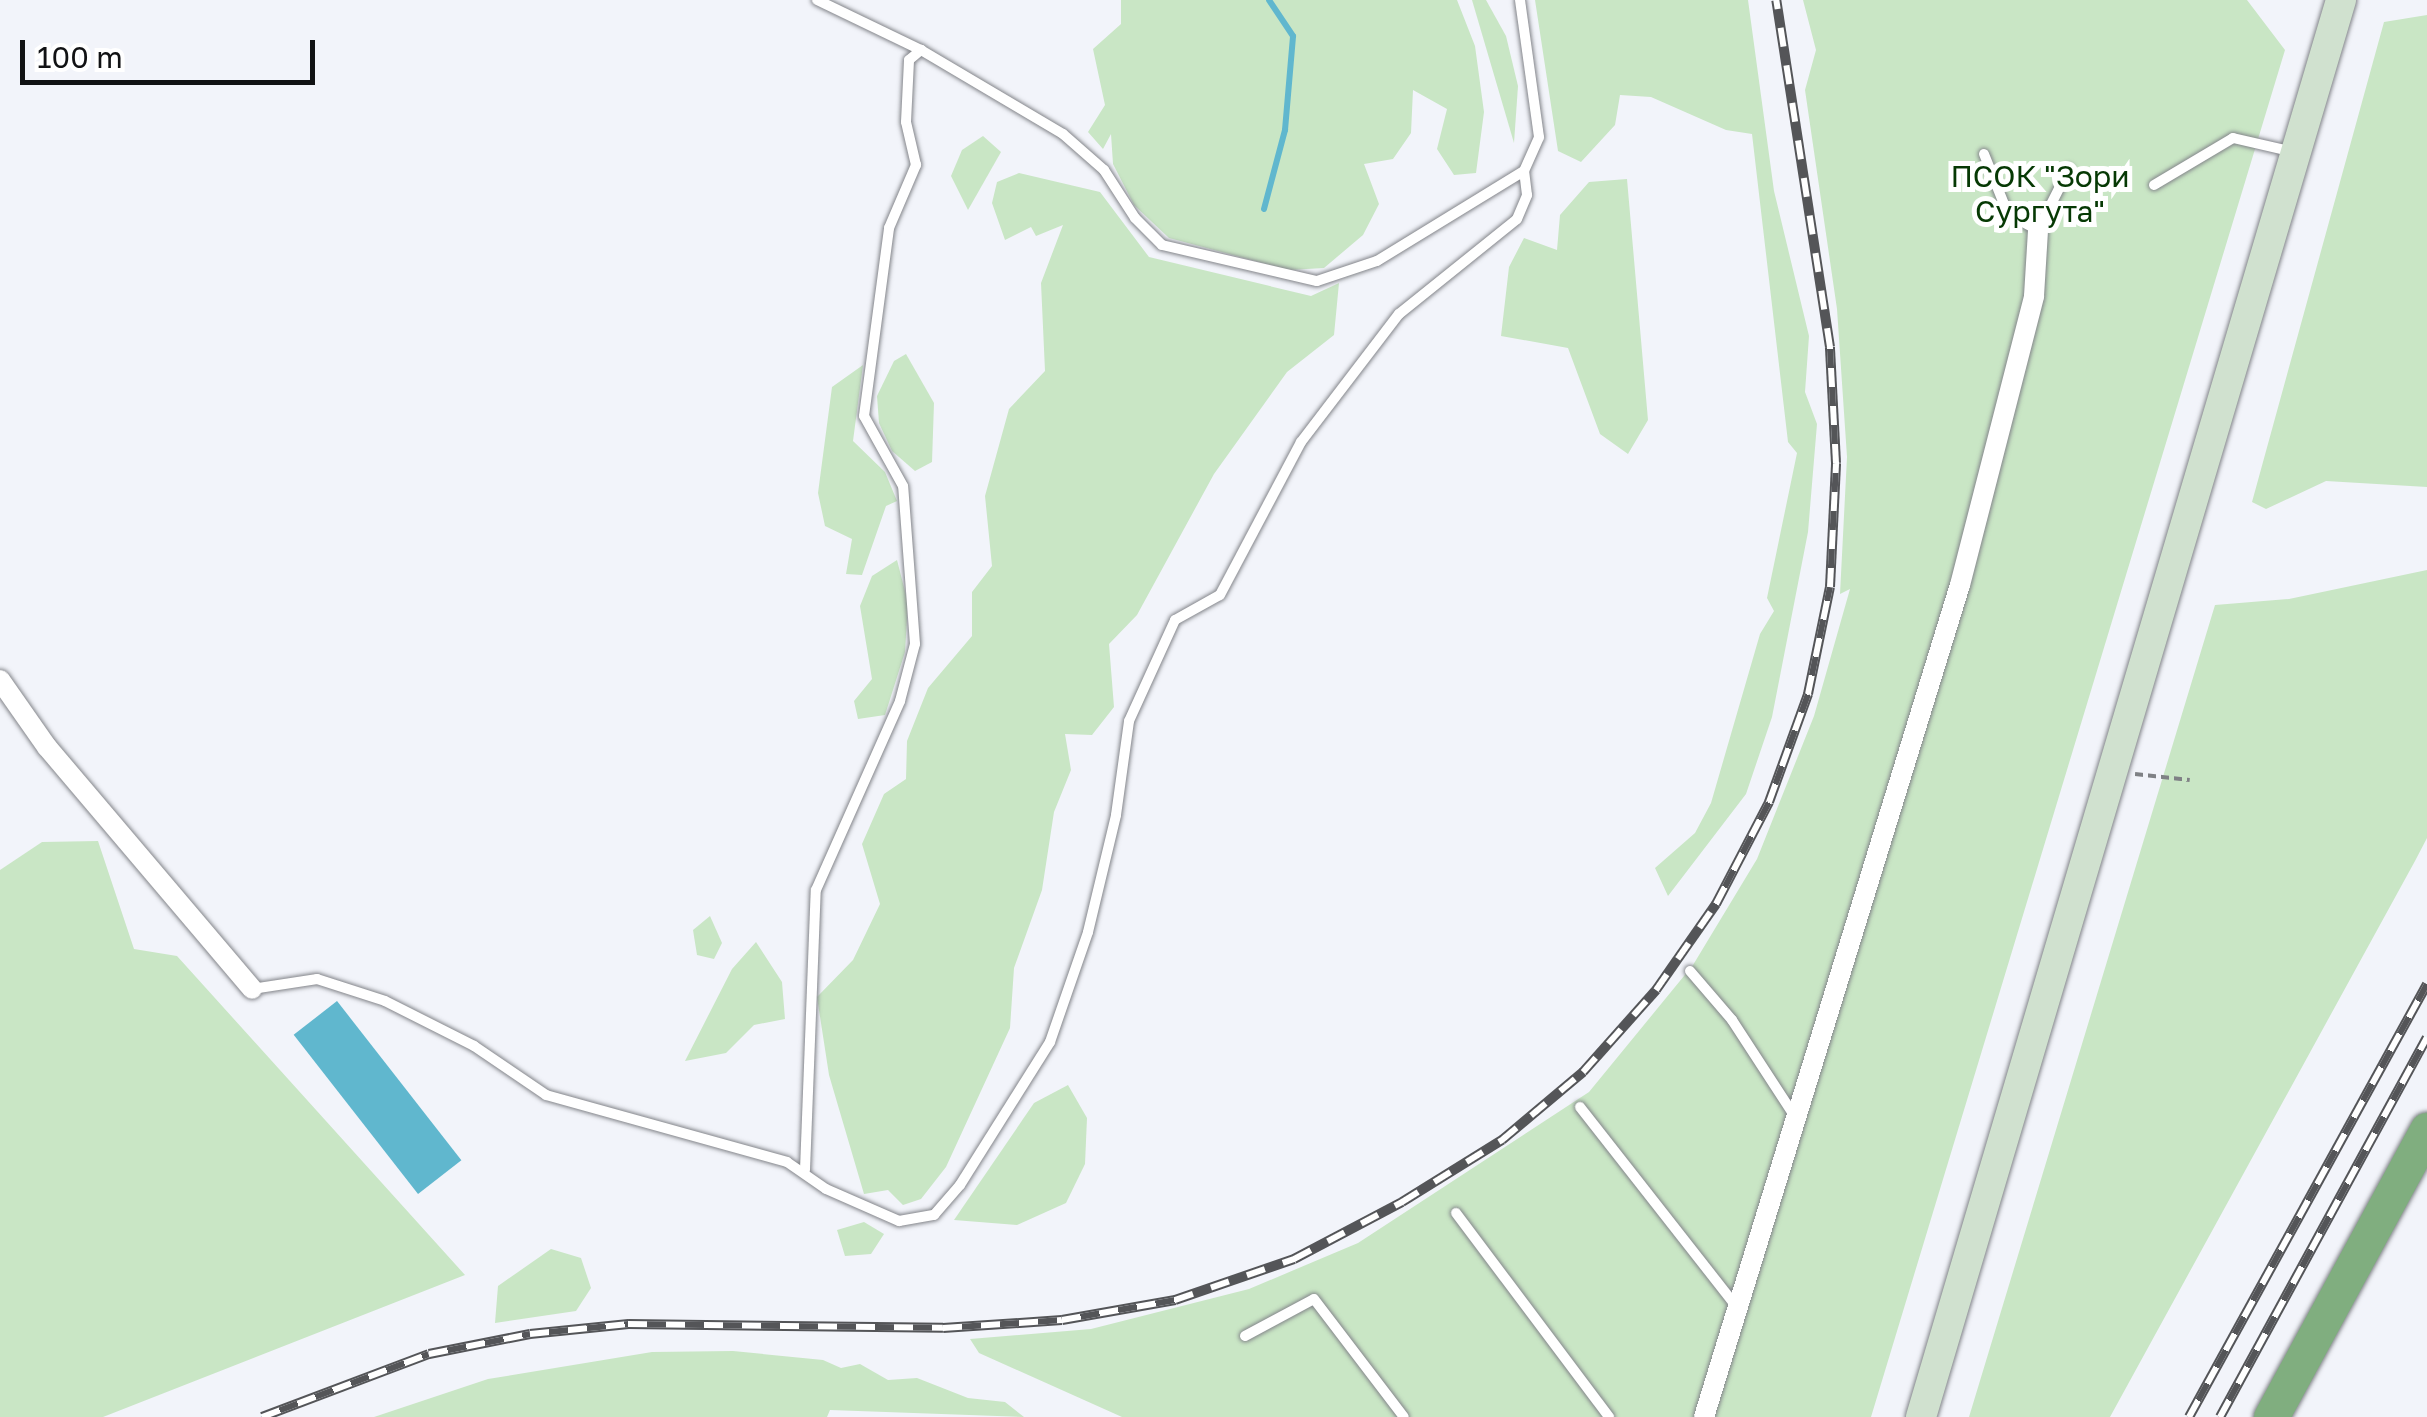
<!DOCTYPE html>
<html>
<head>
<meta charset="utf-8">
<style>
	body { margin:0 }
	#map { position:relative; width:2427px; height:1417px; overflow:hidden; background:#f2f4fa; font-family:"Golos Text",sans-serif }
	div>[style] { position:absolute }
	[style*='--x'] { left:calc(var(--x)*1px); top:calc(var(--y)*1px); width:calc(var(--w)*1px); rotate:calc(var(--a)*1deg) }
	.green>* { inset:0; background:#c9e6c5 }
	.water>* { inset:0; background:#60b7ce; transform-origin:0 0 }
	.stream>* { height:6px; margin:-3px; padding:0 3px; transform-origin:3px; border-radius:3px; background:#60b7ce }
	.path>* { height:4px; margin-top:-2px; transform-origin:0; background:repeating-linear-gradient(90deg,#7f8185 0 8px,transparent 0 13px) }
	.roads { filter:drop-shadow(0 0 2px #83858a) drop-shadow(0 0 2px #83858a) }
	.service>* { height:10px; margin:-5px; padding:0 5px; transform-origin:5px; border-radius:5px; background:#fff }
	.minor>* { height:20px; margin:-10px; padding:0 10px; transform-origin:10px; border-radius:10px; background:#fff }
	.secondary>* { height:30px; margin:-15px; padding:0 15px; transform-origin:15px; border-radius:15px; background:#d0e1cf }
	.trunk>* { height:35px; margin:-17.5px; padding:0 17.5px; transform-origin:17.5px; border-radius:17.5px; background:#80ae7f }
	.rail>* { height:10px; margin-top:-5px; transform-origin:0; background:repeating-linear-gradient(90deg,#fff 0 19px,#545558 0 38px); box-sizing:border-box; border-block:2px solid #545558 }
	span { translate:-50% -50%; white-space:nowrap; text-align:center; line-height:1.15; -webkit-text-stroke:10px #fff; paint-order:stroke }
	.park-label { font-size:30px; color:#063904 }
	.scale { position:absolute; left:20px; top:40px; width:295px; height:45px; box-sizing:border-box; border:5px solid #111214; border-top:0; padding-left:12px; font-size:30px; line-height:35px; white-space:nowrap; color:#111214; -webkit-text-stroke:8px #fff; paint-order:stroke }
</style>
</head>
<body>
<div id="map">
	<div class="green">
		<div style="clip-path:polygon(1121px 0,1457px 0,1475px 46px,1484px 112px,1476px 173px,1454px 175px,1437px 149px,1447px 109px,1413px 90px,1411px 133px,1393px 159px,1364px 164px,1379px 204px,1363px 235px,1324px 268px,1289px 270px,1169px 238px,1134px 205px,1113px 164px,1111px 134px,1103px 149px,1088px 132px,1105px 105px,1093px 49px,1121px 24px)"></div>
		<div style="clip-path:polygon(1472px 0,1486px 0,1506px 36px,1518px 86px,1514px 143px)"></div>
		<div style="clip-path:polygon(1535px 0,1748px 0,1774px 191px,1809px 336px,1805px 392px,1817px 424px,1808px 532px,1772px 717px,1746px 794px,1668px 896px,1655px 868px,1695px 833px,1711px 803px,1760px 634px,1774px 611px,1767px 598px,1797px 453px,1788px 442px,1752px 134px,1726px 130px,1651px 97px,1620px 95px,1615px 125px,1581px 162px,1558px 151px)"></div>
		<div style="clip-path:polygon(1803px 0,2247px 0,2285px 50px,1871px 1417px,1122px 1417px,979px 1353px,970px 1339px,1091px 1329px,1249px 1289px,1358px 1243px,1589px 1092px,1693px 965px,1757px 859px,1814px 716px,1850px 589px,1840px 594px,1847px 457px,1837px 309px,1805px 90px,1816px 50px)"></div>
		<div style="clip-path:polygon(2427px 15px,2427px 487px,2326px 481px,2266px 509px,2252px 502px,2384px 22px)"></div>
		<div style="clip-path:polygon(983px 136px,1001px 152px,968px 210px,951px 176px,962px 150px)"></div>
		<div style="clip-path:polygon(1019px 173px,1100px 192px,1149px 257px,1311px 296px,1339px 283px,1334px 335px,1287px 372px,1214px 474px,1137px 615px,1109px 644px,1114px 707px,1092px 735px,1065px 734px,1071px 770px,1054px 812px,1042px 890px,1014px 968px,1010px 1028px,946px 1167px,921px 1199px,903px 1205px,888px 1190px,864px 1194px,829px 1075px,817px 997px,853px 960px,880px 904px,862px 844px,884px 794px,906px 779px,907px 741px,928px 688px,972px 636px,972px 592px,992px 566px,985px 496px,1009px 409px,1045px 371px,1041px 283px,1063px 225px,1036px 236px,1031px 227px,1005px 240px,992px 203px,997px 182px)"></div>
		<div style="clip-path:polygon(1627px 179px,1648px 420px,1628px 454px,1600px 434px,1568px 348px,1501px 336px,1509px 267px,1524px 238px,1557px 250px,1560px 215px,1589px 182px)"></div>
		<div style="clip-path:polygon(906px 354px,934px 403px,932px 462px,915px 471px,892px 451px,879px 423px,877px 396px,894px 361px)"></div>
		<div style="clip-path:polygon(863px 365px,853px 441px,885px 472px,897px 501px,886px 506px,862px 575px,846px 574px,852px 539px,825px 526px,818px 493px,832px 387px)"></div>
		<div style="clip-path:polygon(897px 560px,908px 603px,905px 652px,885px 715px,858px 719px,854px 701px,872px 679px,860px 606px,872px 576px)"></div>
		<div style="clip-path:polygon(2427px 570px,2427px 838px,2415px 861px,2110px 1417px,1969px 1417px,2215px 605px,2289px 599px)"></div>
		<div style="clip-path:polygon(98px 841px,134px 949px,177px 956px,465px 1275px,103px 1417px,0 1417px,0 870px,42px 842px)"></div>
		<div style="clip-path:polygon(710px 916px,722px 943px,714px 959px,697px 955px,693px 930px)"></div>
		<div style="clip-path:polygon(756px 942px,782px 982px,785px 1019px,754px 1025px,726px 1053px,685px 1061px,732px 969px)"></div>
		<div style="clip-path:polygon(1068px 1085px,1087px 1118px,1085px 1164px,1066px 1203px,1017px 1225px,954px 1220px,1034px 1103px)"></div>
		<div style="clip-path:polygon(864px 1222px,884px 1234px,871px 1254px,845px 1256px,837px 1230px)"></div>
		<div style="clip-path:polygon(551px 1249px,581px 1258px,591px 1288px,576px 1311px,495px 1323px,498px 1286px)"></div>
		<div style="clip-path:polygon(733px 1351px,823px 1360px,841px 1368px,860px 1364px,888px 1380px,917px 1378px,968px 1398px,1005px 1402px,1024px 1417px,830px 1410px,827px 1417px,374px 1417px,488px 1379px,652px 1352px)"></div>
	</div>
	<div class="water">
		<div style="left:337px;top:1001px;width:202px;height:55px;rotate:52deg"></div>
	</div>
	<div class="stream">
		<div style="--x:1264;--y:209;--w:82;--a:-75.1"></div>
		<div style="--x:1285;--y:130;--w:94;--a:-85.1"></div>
		<div style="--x:1293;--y:36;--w:43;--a:-123.7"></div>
	</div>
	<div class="path">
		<div style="--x:2135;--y:774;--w:55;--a:6.2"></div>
	</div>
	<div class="roads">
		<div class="service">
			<div style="--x:817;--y:0;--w:115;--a:25.7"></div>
			<div style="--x:921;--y:50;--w:165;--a:30.6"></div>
			<div style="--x:1063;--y:134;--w:55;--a:41.3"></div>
			<div style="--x:1104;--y:170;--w:57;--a:57.1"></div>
			<div style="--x:1135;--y:218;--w:38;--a:45"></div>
			<div style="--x:1162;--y:245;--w:159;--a:13.1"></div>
			<div style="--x:1317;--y:281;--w:63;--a:-18.4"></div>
			<div style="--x:1377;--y:261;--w:172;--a:-31.5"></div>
			<div style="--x:1524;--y:171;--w:37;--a:-66"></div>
			<div style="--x:1539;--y:137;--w:138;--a:-97.9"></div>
			<div style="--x:1984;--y:154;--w:65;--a:68.2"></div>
			<div style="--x:2008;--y:214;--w:34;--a:28"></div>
			<div style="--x:2038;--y:230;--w:68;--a:-63.1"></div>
			<div style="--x:2154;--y:185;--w:92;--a:-30.7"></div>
			<div style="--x:2233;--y:138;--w:63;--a:12.9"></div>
			<div style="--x:1690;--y:971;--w:65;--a:49.4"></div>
			<div style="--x:1732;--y:1020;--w:113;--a:56.9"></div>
			<div style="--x:252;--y:989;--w:66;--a:-8.7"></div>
			<div style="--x:317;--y:979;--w:71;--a:17.9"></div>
			<div style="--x:385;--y:1001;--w:100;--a:26.8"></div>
			<div style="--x:474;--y:1046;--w:87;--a:34.2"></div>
			<div style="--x:546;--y:1095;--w:250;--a:15.5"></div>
			<div style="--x:787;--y:1162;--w:47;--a:34.7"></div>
			<div style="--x:826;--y:1189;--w:80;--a:23.7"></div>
			<div style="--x:899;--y:1221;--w:36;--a:-10"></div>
			<div style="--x:934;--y:1215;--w:40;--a:-49"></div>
			<div style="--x:960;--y:1185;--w:169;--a:-57.8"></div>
			<div style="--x:1050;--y:1042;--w:116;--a:-70.9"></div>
			<div style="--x:1088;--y:932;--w:120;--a:-76.5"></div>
			<div style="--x:1116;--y:815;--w:95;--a:-82.1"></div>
			<div style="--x:1129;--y:721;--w:111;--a:-65.5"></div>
			<div style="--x:1175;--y:620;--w:51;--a:-29.1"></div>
			<div style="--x:1220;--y:595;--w:173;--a:-62.1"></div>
			<div style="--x:1301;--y:442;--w:161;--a:-52.6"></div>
			<div style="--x:1399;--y:314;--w:151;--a:-38.8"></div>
			<div style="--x:1517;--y:219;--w:26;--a:-67"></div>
			<div style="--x:1527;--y:195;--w:24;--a:-97"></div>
			<div style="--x:1580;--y:1107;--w:254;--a:51.9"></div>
			<div style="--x:805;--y:1170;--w:280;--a:-87.8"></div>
			<div style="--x:816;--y:890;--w:207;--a:-66"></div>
			<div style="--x:900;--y:701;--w:59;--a:-75.3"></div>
			<div style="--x:915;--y:644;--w:158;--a:-94.3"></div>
			<div style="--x:903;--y:486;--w:80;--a:-119.1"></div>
			<div style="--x:864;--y:416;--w:190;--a:-82.4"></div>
			<div style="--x:889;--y:228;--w:69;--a:-66.8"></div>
			<div style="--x:916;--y:165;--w:44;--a:-103.1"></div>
			<div style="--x:906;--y:122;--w:62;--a:-87.2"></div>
			<div style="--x:909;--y:60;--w:16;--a:-40"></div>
			<div style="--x:1456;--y:1213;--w:255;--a:53.1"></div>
			<div style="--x:1245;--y:1336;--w:78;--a:-28.2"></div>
			<div style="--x:1314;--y:1299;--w:148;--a:52.7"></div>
		</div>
		<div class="minor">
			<div style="--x:0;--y:680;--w:82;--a:55"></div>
			<div style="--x:47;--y:747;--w:317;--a:49.7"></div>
			<div style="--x:1704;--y:1417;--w:870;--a:-72.9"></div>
			<div style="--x:1960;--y:585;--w:298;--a:-75.6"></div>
			<div style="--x:2034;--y:296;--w:66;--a:-86.5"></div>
		</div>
		<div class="secondary">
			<div style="--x:1921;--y:1417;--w:1478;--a:-73.49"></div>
		</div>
		<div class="trunk">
			<div style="--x:2271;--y:1417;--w:327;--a:-61.5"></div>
		</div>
	</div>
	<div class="rail">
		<div style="--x:262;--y:1417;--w:178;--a:-20.7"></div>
		<div style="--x:429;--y:1354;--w:103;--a:-11.2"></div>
		<div style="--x:530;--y:1334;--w:99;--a:-5.8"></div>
		<div style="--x:628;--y:1324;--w:315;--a:0.7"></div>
		<div style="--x:943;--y:1328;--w:119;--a:-3.8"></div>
		<div style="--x:1062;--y:1320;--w:115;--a:-10"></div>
		<div style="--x:1175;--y:1300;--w:126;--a:-19"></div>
		<div style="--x:1294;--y:1259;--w:122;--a:-27.8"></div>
		<div style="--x:1402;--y:1202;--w:118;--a:-31.8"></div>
		<div style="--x:1502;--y:1140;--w:106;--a:-40"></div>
		<div style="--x:1583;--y:1072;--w:110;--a:-48.3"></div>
		<div style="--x:1656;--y:990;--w:105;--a:-55.1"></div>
		<div style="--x:1716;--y:904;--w:115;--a:-62.5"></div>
		<div style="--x:1769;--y:802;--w:115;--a:-70.1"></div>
		<div style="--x:1808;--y:694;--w:109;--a:-78.4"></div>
		<div style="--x:1830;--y:587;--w:124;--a:-87.2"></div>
		<div style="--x:1836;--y:463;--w:116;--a:-93"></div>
		<div style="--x:1830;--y:347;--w:351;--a:-98.8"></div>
		<div style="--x:2189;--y:1417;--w:494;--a:-61.2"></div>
		<div style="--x:2220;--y:1417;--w:432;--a:-61.4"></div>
	</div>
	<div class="park-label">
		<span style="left:2040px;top:193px">ПСОК "Зори<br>Сургута"</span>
	</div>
	<div class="scale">100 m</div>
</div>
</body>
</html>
